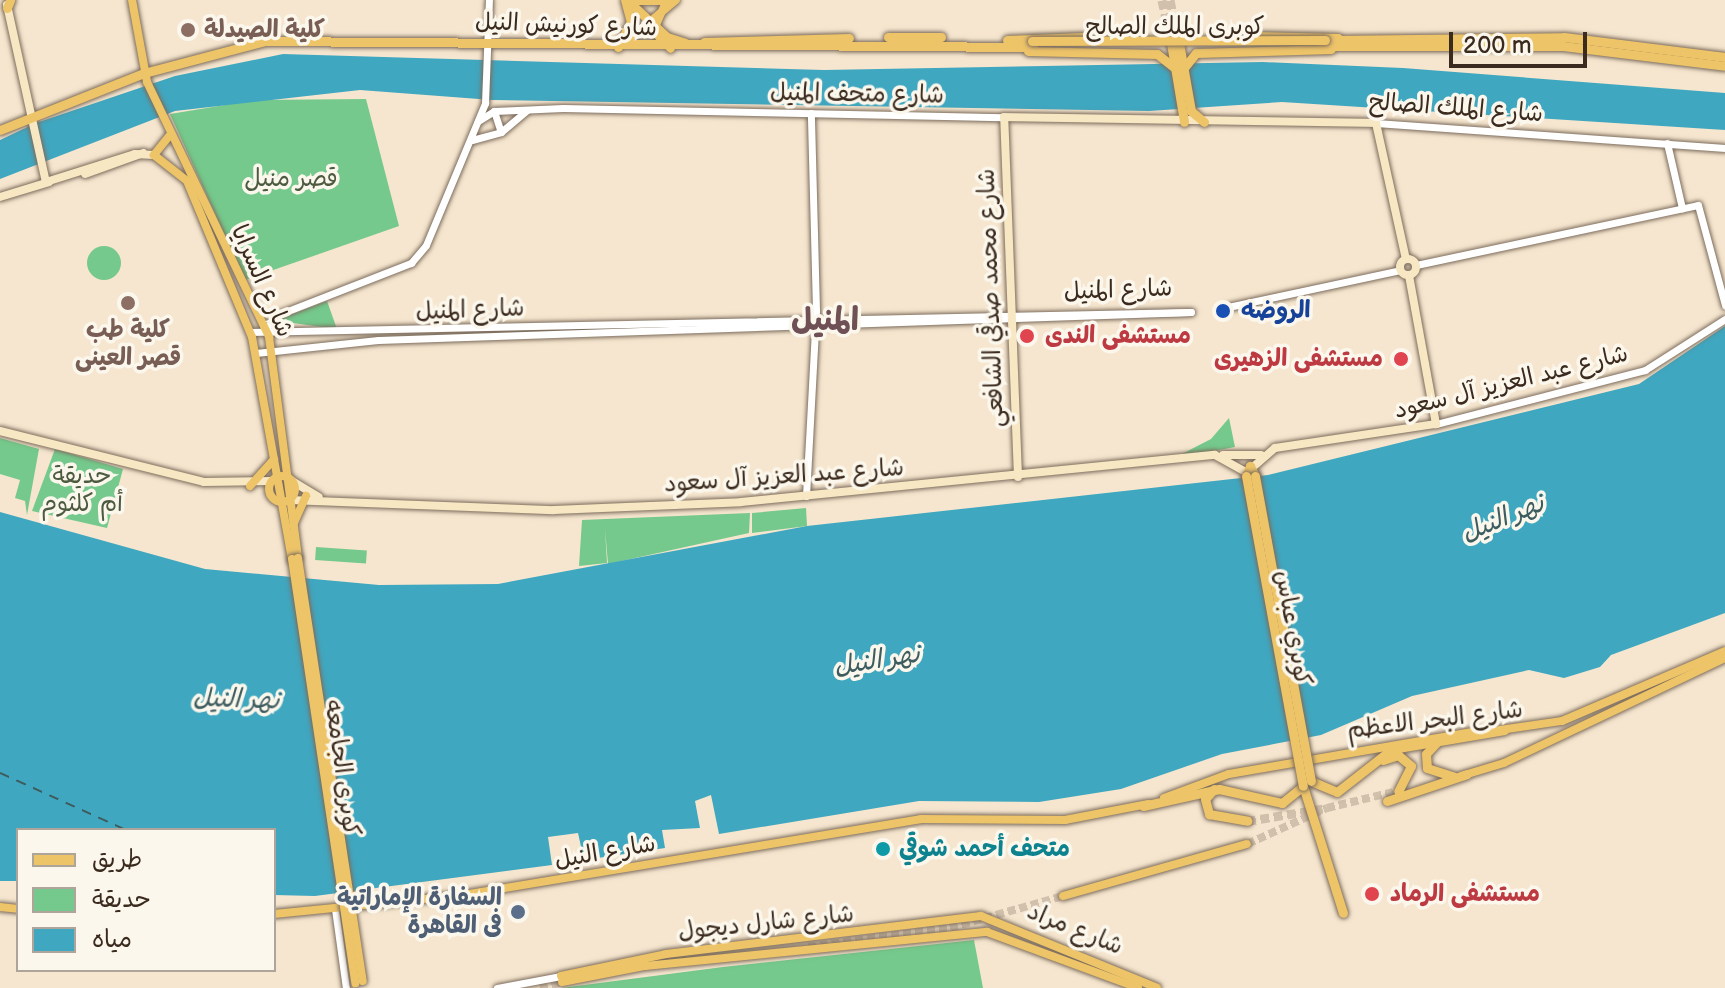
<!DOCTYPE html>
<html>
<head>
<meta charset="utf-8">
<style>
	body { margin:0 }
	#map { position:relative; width:1725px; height:988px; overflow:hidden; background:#f6e6cf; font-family:"Balsamiq Sans","Playpen Sans Arabic",sans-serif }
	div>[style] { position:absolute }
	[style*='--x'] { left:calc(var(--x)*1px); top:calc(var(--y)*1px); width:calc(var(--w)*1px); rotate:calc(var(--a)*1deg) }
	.green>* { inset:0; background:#75c98c; transform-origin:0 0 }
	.round { border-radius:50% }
	.water>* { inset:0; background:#40a7c0 }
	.ferry>* { height:2px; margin-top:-1px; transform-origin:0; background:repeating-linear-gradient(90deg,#3d5c5f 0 10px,transparent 0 18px) }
	.primary-tunnel>* { height:8px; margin-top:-4px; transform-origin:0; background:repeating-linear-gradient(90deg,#d1c0ac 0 8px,transparent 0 12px) }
	.trunk-tunnel>* { height:9px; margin-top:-4.5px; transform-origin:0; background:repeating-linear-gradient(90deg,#d1c0ac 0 9px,transparent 0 13.5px) }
	.roads { filter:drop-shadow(0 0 2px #7c6c5c) drop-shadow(0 0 2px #7c6c5c) }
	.tertiary>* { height:7px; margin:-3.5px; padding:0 3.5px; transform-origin:3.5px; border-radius:3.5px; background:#fff }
	.secondary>* { height:8px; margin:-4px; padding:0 4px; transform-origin:4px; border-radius:4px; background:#f8e7c3 }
	.secondary>.ring { margin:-4px; padding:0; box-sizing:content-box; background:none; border:8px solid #f8e7c3; border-radius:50% }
	.primary>* { height:8px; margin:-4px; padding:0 4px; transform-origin:4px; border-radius:4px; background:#eec469 }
	.primary>.ring { margin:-4px; padding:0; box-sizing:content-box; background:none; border:8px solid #eec469; border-radius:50% }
	.trunk>* { height:9px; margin:-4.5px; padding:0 4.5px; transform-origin:4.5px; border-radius:4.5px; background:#eec469 }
	.bridges { filter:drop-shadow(0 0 2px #7c6c5c) drop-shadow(0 0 2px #7c6c5c) }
	.primary-bridge>* { height:8px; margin:-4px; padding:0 4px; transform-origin:4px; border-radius:4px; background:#eec469 }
	.trunk-bridge>* { height:9px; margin:-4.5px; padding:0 4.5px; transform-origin:4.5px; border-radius:4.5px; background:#eec469 }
	.dots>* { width:22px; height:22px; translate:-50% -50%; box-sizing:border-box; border:4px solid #fbf7ec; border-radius:50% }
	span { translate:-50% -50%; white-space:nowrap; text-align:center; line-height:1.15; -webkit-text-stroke:7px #fbf7ec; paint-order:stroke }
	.street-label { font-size:24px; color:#3b2a1e }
	.education-label { font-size:24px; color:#785e54; font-weight:700 }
	.left { translate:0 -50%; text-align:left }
	.park-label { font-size:24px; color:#4c5a3f }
	.transit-label { font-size:24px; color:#164399; font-weight:700 }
	.health-label { font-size:24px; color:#be3a42; font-weight:700 }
	.right { translate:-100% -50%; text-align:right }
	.culture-label { font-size:24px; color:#0d838f; font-weight:700 }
	.service-label { font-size:24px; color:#4e5e75; font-weight:700 }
	.water-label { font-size:26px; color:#3d5c5f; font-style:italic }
	.district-label { font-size:32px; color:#6e5055; font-weight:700 }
	.legend { position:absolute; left:16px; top:828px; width:260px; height:144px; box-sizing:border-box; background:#fbf7ec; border:2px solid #aea59a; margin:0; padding:10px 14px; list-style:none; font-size:24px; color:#3b2a1e }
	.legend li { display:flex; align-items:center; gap:16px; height:40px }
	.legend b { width:40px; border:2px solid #aea59a }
	.scale { position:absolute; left:1449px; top:32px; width:138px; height:36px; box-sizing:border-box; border:4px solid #3b2a1e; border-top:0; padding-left:10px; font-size:24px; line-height:28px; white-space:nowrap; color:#3b2a1e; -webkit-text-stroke:6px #fbf7ec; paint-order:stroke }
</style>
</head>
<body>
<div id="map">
	<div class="green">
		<div style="clip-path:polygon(366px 99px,399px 226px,245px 280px,170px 114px,255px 100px)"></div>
		<div class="round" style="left:87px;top:246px;width:34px;height:34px"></div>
		<div style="clip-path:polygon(327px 301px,337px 329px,278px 321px,285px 317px)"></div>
		<div style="clip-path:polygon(1229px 418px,1235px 447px,1172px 459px,1211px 439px)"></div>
		<div style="clip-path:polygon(0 438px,39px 449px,27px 515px,25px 501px,15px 498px,20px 480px,0 474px)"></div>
		<div style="clip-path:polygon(55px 449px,123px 469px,107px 528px,32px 511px)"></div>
		<div style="clip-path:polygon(806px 508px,807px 526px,752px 533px,752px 513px)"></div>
		<div style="clip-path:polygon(750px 513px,749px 533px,608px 564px,605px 529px,607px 563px,579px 566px,582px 520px)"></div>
		<div style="left:316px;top:547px;width:51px;height:13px;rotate:4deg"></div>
		<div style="clip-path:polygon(974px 940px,983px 988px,561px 988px,723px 967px)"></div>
	</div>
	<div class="water">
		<div style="clip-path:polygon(283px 54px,824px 70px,1263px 62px,1403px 68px,1725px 93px,1725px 130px,1282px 102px,1149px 111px,492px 100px,360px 90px,175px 111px,0 179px,0 140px,36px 123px,175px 76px)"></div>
		<div style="clip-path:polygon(1725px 326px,1725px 613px,1611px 655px,1600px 667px,1564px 678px,1529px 670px,1412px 696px,1321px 735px,1222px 754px,1121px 789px,1039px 802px,919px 801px,719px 834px,711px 795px,695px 801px,700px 828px,662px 830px,665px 848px,584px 860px,578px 833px,548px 837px,552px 865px,315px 896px,274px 895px,274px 830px,18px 830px,18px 881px,0 881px,0 512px,205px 569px,379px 585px,498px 584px,807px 526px,1268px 475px,1639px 384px)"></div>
	</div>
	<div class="ferry">
		<div style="--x:0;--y:773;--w:138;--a:24.3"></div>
	</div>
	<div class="primary-tunnel">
		<div style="--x:1247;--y:844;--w:88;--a:-24.2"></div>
		<div style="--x:1327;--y:808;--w:73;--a:-13.5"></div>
		<div style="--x:808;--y:947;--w:143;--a:-7.6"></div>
		<div style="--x:950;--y:928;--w:117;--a:-15.8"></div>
		<div style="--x:540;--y:988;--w:23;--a:-15"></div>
	</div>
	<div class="trunk-tunnel">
		<div style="--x:1162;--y:0;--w:38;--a:78"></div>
		<div style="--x:1170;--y:0;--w:38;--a:78"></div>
		<div style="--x:1247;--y:821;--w:81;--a:-9.2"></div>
	</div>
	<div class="roads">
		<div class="tertiary">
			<div style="--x:494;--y:111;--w:22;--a:72"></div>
			<div style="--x:478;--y:121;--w:19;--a:-32"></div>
			<div style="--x:494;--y:111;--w:69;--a:-2.5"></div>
			<div style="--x:563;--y:108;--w:441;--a:1.2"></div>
			<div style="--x:1376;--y:123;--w:350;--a:4.1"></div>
			<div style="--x:472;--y:140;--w:30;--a:-15"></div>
			<div style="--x:501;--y:132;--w:34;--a:-40"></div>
			<div style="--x:1667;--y:143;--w:67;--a:77"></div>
			<div style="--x:1416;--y:265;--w:288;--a:-12"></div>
			<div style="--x:1698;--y:205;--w:104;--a:74.9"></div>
			<div style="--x:1228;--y:307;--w:176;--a:-12.1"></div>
			<div style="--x:266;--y:328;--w:20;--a:-45"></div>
			<div style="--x:280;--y:314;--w:141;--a:-21.3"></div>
			<div style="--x:411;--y:263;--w:23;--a:-50"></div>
			<div style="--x:426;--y:245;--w:154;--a:-67.4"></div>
			<div style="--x:485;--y:103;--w:103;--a:-87.8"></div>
			<div style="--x:250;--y:332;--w:941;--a:-1.22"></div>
			<div style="--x:1191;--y:312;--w:813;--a:178.03"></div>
			<div style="--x:378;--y:340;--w:123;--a:173.9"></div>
			<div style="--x:1436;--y:424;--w:216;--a:-14.5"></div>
			<div style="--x:1645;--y:370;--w:95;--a:-32.5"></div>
			<div style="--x:806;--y:496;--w:186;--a:-86.9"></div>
			<div style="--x:816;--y:310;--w:197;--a:-91.5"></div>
			<div style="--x:335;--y:909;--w:80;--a:82.1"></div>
			<div style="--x:497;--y:988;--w:65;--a:-10.6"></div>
		</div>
		<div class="secondary">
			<div style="--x:7;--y:5;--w:181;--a:77.6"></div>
			<div style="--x:46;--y:182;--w:93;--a:-17.5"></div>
			<div style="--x:135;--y:154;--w:19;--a:3"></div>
			<div style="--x:85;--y:174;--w:62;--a:-19.9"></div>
			<div style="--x:0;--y:197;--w:51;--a:-17"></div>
			<div class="ring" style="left:1400px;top:259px;width:8px;height:8px"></div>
			<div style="--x:0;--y:431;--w:210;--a:14"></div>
			<div style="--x:204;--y:482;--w:67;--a:-0.9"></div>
			<div style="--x:1223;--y:455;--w:38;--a:0"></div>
			<div style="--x:1253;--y:467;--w:29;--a:-41"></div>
			<div style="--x:1275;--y:448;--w:163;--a:-8.5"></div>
			<div style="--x:1436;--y:424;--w:150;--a:-100.3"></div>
			<div style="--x:1018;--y:477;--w:360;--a:-92.2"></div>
			<div style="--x:1004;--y:117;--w:372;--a:0.9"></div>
			<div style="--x:1376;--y:123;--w:139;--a:77.6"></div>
			<div style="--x:292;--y:481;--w:31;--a:31"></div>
			<div style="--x:289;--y:500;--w:265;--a:2.2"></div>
			<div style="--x:554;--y:510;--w:187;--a:-2.4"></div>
			<div style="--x:741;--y:502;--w:476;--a:-5.7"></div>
			<div style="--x:1215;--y:455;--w:33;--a:29"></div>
		</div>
		<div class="primary">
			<div style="--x:132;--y:0;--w:83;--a:79.6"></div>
			<div style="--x:147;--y:82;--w:283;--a:64.4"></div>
			<div style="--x:269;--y:337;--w:223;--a:82.5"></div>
			<div style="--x:667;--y:0;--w:34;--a:114"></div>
			<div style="--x:653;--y:31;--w:25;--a:45"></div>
			<div style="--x:622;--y:45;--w:70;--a:-39.8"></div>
			<div style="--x:170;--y:135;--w:26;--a:129"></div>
			<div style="--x:154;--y:155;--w:42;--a:38.2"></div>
			<div style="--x:187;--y:181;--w:169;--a:67.4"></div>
			<div style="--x:252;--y:337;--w:226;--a:79.8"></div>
			<div class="ring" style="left:269px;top:476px;width:18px;height:18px"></div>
			<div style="--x:250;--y:486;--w:36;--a:-48"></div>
			<div style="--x:293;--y:525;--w:32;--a:-66"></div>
			<div style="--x:1500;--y:730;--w:63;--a:-8.3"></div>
			<div style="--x:1562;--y:721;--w:177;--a:-23.2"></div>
			<div style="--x:1461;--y:776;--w:45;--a:-16.8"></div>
			<div style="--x:1504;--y:763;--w:245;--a:-25.4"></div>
			<div style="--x:1164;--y:798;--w:69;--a:-20.3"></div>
			<div style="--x:1229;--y:774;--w:253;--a:-9.8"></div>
			<div style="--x:1063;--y:896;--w:191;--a:-15.8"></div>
			<div style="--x:0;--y:907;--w:18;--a:6"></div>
			<div style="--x:274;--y:914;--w:190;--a:-5.7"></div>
			<div style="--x:463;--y:895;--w:464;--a:-9.4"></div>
			<div style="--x:921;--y:819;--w:144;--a:0.4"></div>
			<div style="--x:1065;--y:820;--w:85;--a:-10.9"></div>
			<div style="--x:561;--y:976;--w:107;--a:-11.8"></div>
			<div style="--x:666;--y:954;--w:317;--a:-6.9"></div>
			<div style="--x:981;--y:916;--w:190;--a:22.2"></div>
			<div style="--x:562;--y:982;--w:85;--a:-10.9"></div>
			<div style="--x:645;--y:966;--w:344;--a:-5.7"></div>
			<div style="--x:987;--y:932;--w:161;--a:20.3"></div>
		</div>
		<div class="trunk">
			<div style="--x:627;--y:0;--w:54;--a:42.8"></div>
			<div style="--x:667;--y:37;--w:19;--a:18"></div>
			<div style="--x:637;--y:0;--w:29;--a:0"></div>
			<div style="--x:7;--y:8;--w:9;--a:-69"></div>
			<div style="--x:1250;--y:36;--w:88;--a:1.3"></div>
			<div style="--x:888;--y:37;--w:53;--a:0"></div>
			<div style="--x:1170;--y:37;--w:86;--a:80.6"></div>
			<div style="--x:1178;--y:37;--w:75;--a:80"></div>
			<div style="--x:1191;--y:111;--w:17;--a:40"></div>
			<div style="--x:1007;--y:40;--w:76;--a:-2.3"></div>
			<div style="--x:1332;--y:40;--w:232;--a:-0.7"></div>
			<div style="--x:1564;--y:37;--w:162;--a:7.1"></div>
			<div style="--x:704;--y:42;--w:145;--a:-1.6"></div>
			<div style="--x:1323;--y:46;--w:240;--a:0"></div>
			<div style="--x:1563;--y:46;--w:163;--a:7"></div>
			<div style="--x:618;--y:47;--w:28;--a:-63"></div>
			<div style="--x:631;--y:22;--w:23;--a:-105"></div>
			<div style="--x:1028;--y:51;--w:129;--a:1.3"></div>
			<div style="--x:1157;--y:54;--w:23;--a:38"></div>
			<div style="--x:1183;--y:69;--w:21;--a:-51"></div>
			<div style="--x:1196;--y:53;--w:135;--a:-1.7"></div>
			<div style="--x:0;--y:130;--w:155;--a:-21.6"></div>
			<div style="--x:144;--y:73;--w:125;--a:-14.8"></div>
			<div style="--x:265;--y:41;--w:768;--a:0.45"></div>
			<div style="--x:1246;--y:476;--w:11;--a:-68"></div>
			<div style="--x:1250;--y:466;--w:11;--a:63"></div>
			<div style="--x:1437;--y:742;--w:16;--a:133"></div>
			<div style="--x:1426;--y:754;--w:14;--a:86"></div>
			<div style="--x:1427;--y:768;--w:28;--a:18"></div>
			<div style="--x:1383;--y:760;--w:16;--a:-18"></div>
			<div style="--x:1398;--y:755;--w:17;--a:40"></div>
			<div style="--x:1411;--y:766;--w:28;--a:117"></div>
			<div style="--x:1311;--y:781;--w:28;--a:23"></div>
			<div style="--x:1337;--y:792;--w:70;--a:-38"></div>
			<div style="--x:1392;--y:749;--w:114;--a:-9.6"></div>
			<div style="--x:1303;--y:786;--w:133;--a:72.5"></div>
			<div style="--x:1214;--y:789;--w:13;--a:132"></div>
			<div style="--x:1205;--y:799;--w:16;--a:75"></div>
			<div style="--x:1209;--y:814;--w:39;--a:10"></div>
			<div style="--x:1387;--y:801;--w:84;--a:-18.6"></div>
			<div style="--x:1143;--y:806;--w:78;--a:-12.6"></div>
			<div style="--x:1219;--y:789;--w:65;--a:12.5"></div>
			<div style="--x:1282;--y:803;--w:27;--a:-39"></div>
		</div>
	</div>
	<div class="bridges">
		<div class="primary-bridge">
			<div style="--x:298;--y:558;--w:428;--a:81.3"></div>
			<div style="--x:292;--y:559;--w:429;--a:81.5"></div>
		</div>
		<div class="trunk-bridge">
			<div style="--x:1032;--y:41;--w:293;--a:-0.2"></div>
			<div style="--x:1246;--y:476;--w:315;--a:79.6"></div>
			<div style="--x:1255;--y:476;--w:310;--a:79.6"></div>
		</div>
	</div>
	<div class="dots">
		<div style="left:188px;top:30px;background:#8d6e63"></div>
		<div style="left:128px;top:303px;background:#8d6e63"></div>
		<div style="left:1223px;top:311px;background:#1a4fb4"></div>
		<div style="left:1027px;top:336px;background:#e0444e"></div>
		<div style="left:1401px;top:359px;background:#e0444e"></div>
		<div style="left:883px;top:849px;background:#0f9aa8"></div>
		<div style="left:1372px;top:894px;background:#e0444e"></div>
		<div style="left:518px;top:912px;background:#5c6f8a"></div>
	</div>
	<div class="street-label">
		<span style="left:566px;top:25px;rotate:2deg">شارع كورنيش النيل</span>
		<span style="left:1175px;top:27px">كوبرى الملك الصالح</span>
		<span style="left:857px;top:94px;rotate:1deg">شارع متحف المنيل</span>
		<span style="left:1456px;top:108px;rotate:4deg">شارع الملك الصالح</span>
		<span style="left:262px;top:281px;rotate:66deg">شارع السرايا</span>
		<span style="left:1118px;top:290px;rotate:-2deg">شارع المنيل</span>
		<span style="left:991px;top:298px;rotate:-92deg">شارع محمد صدقي الشافعي</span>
		<span style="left:470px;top:310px;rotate:-2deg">شارع المنيل</span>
		<span style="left:1511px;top:382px;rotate:-14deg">شارع عبد العزيز آل سعود</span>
		<span style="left:784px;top:476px;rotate:-4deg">شارع عبد العزيز آل سعود</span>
		<span style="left:1293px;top:628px;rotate:80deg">كوبري عباس</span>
		<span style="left:1435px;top:720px;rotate:-7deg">شارع البحر الاعظم</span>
		<span style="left:342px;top:768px;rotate:82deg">كوبرى الجامعه</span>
		<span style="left:605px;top:852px;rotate:-10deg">شارع النيل</span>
		<span style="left:766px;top:923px;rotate:-6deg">شارع شارل ديجول</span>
		<span style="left:1075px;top:929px;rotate:22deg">شارع مراد</span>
	</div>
	<div class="education-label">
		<span class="left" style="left:204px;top:30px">كلية الصيدلة</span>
		<span style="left:128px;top:344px">كلية طب<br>قصر العينى</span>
	</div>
	<div class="park-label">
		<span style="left:291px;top:179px">قصر منيل</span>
		<span style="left:82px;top:490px">حديقة<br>أم كلثوم</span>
	</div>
	<div class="transit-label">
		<span class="left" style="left:1241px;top:311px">الروضه</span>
	</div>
	<div class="health-label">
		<span class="left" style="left:1045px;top:336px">مستشفى الندى</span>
		<span class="right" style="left:1383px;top:359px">مستشفى الزهيرى</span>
		<span class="left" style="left:1390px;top:894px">مستشفى الرماد</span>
	</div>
	<div class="culture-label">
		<span class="left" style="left:899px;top:849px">متحف أحمد شوقي</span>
	</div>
	<div class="service-label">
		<span class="right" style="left:502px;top:912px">السفارة الإماراتية<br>فى القاهرة</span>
	</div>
	<div class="water-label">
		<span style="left:1503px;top:519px;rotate:-22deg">نهر النيل</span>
		<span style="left:877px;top:661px;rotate:-9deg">نهر النيل</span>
		<span style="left:236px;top:700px;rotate:2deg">نهر النيل</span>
	</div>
	<div class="district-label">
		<span style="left:825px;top:321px">المنيل</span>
	</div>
	<ul class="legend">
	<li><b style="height:10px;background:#eec469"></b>طريق</li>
	<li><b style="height:22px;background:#75c98c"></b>حديقة</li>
	<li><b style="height:22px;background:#40a7c0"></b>مياه</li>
	</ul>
	<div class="scale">200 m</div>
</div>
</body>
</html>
